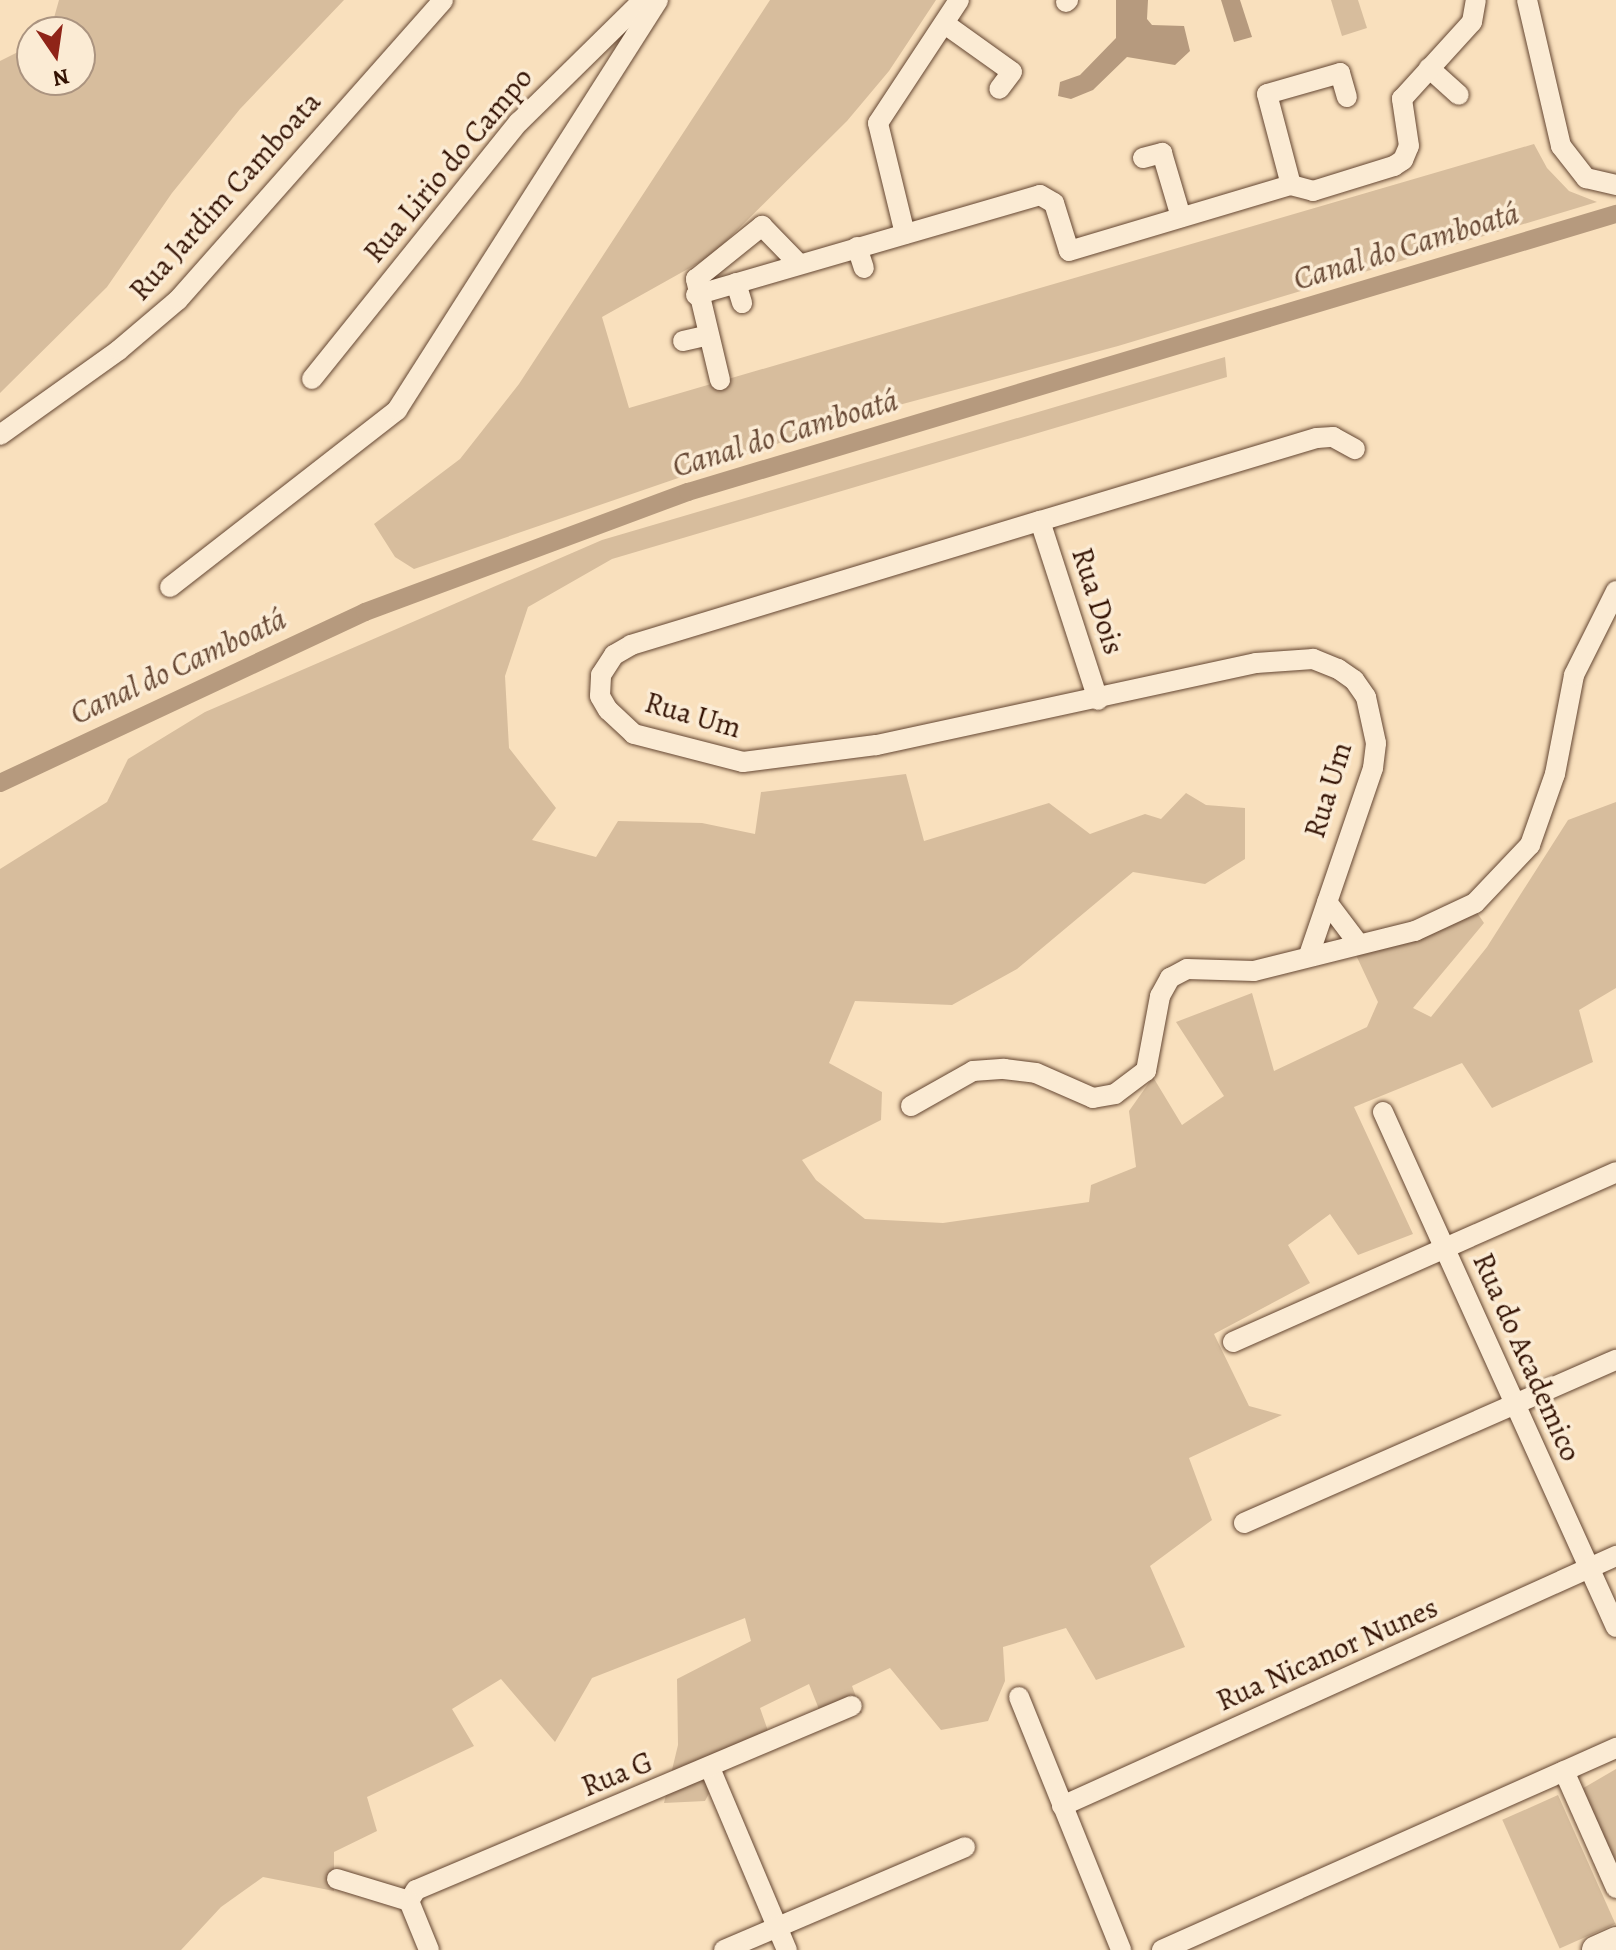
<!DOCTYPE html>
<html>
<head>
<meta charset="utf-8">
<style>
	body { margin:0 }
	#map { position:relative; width:1616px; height:1950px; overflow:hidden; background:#f9e0bd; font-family:Alegreya,serif }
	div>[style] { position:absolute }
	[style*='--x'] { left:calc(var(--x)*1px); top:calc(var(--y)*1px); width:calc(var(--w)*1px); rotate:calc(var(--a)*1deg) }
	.green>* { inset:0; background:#d7bd9d; transform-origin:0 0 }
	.water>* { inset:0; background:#b69a7e }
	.canal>* { height:18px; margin:-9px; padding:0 9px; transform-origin:9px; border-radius:9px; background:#b69a7e }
	.roads { filter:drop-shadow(0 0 2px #644632) drop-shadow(0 0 2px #644632) }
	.street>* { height:20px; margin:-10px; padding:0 10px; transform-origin:10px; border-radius:10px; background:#fbebd4 }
	.secondary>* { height:28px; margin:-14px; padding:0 14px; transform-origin:14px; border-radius:14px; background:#fbebd4 }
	span { translate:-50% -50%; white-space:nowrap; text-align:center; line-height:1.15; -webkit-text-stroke:7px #fbebd4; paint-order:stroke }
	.street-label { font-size:30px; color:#331203 }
	.water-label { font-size:32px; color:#674834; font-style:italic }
	.north { position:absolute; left:16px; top:16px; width:80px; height:80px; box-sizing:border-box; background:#fbebd4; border:2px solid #ab9480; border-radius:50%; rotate:167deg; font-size:22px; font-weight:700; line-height:32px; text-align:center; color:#331203 }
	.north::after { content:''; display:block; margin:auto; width:28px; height:36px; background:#8f2418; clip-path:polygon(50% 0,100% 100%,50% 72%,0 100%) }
</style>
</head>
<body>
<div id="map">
	<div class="green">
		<div style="clip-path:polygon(59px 0,344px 0,240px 109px,172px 193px,107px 287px,0 393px,0 61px,32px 45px,32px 80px,80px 80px,80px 32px,50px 32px)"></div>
		<div style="clip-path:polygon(770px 0,936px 0,889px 71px,847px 121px,711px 256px,602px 317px,629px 408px,1534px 144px,1547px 168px,1569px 191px,1597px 202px,1118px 346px,858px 416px,414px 569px,395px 557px,374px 524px,460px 459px,519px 384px)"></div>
		<div style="clip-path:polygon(1331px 0,1358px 0,1367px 28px,1342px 36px)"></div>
		<div style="clip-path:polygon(1225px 357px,1227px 377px,612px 559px,528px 607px,505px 676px,509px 748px,556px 808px,532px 840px,596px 857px,618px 821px,702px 823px,755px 834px,761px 792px,906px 774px,924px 841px,1049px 803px,1090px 834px,1145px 814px,1161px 819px,1186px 793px,1206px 805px,1245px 808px,1245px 859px,1205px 884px,1133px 872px,1017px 969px,952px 1005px,855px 1001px,829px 1063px,882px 1092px,881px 1120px,802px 1160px,816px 1180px,865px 1219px,943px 1223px,1089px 1202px,1091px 1185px,1136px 1167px,1129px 1111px,1153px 1077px,1182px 1125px,1224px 1096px,1176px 1022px,1252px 993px,1274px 1071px,1367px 1027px,1378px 1002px,1355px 953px,1474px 908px,1484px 923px,1413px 1008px,1431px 1017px,1487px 947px,1568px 820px,1616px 802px,1616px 988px,1579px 1010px,1593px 1062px,1492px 1108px,1462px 1063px,1354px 1107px,1413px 1234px,1358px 1255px,1330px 1214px,1288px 1245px,1310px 1283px,1214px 1334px,1249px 1406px,1282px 1415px,1189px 1458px,1212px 1520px,1150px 1566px,1185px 1647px,1096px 1680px,1066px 1628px,1003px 1647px,1005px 1681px,988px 1721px,941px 1730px,890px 1668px,852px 1686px,862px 1713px,824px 1722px,809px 1684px,760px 1708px,773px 1745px,720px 1773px,705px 1801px,664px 1803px,678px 1745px,677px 1679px,751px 1641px,745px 1618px,592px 1678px,555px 1742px,501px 1679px,452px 1709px,474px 1746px,367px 1797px,377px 1831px,334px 1852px,334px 1891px,263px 1877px,221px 1907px,181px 1950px,0 1950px,0 869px,107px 802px,128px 759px,205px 712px,602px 540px)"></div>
		<div style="clip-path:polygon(1616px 1769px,1616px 1872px,1580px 1790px)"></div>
		<div style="left:1558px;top:1795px;width:141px;height:61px;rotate:66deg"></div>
	</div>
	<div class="water">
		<div style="clip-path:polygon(1116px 0,1148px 0,1147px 19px,1152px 25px,1184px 26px,1190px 51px,1175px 65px,1127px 57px,1093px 90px,1071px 99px,1058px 96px,1060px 82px,1080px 75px,1116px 38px)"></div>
		<div style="clip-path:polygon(1221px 0,1240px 0,1252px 37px,1234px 42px)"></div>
	</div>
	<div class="canal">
		<div style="--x:0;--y:783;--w:403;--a:-25.1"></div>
		<div style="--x:365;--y:612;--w:345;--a:-20.4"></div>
		<div style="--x:688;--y:492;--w:969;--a:-16.68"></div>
	</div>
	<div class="roads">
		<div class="street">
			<div style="--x:1527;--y:0;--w:150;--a:76.9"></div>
			<div style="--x:1561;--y:146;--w:41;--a:52"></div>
			<div style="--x:1586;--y:178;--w:31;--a:13"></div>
			<div style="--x:1066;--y:2;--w:3;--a:-45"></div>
			<div style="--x:945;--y:24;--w:82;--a:35.6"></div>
			<div style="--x:1012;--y:72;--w:21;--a:127"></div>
			<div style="--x:1429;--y:68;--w:40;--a:42"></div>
			<div style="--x:1143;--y:158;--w:20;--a:-15"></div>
			<div style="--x:1162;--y:153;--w:67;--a:73.5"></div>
			<div style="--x:1291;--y:185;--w:94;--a:-104.8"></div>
			<div style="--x:1267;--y:94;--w:76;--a:-16"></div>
			<div style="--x:1340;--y:73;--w:25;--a:74"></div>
			<div style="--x:905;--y:234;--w:114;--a:-103.7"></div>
			<div style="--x:878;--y:123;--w:147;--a:-56.6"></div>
			<div style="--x:857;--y:247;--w:22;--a:72"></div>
			<div style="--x:736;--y:283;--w:21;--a:73"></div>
			<div style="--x:696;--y:295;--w:358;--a:-16.2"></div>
			<div style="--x:1040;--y:195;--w:16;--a:30"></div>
			<div style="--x:1054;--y:203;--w:50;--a:72.6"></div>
			<div style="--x:1069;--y:251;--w:232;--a:-16.6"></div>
			<div style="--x:1291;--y:185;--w:23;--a:15"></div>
			<div style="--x:1313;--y:191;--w:85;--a:-17.2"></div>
			<div style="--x:1394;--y:166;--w:11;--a:-34"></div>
			<div style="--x:1403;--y:160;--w:15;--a:-67"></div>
			<div style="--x:1409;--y:146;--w:48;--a:-98.5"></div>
			<div style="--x:1402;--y:99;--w:104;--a:-47.7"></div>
			<div style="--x:1472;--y:22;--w:22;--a:-80"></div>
			<div style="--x:683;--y:341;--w:26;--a:-13"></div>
			<div style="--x:312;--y:379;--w:330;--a:-51.2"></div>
			<div style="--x:519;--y:122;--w:174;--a:-44.5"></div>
			<div style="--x:720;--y:380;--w:104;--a:-103.4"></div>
			<div style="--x:696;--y:279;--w:85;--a:-38.8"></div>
			<div style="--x:762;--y:226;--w:53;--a:45.8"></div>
			<div style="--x:0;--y:435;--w:146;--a:-35.5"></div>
			<div style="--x:119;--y:350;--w:77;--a:-40.3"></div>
			<div style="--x:178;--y:300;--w:400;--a:-48.5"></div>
			<div style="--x:1040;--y:521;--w:188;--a:72"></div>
			<div style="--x:170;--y:587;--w:288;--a:-37.9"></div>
			<div style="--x:397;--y:410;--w:486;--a:-57.5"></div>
			<div style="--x:1327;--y:902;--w:51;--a:52.9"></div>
			<div style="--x:1309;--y:955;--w:198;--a:-71.1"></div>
			<div style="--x:1373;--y:768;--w:25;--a:-83"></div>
			<div style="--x:1376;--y:743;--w:47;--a:-102.3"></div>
			<div style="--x:1366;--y:697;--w:21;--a:-125"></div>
			<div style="--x:1354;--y:680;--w:19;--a:-145"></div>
			<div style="--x:1338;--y:669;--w:27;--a:-158"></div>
			<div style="--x:1313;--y:659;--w:57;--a:176"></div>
			<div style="--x:1256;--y:663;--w:389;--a:167.8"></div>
			<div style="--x:876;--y:745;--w:134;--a:172.7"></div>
			<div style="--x:743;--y:762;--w:113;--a:-165.6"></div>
			<div style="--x:634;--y:734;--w:35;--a:-137"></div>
			<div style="--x:608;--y:710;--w:16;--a:-120"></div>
			<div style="--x:600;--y:696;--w:21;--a:-87"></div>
			<div style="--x:601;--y:675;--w:24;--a:-57"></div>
			<div style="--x:614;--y:655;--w:20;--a:-30"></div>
			<div style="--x:631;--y:645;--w:427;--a:-16.9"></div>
			<div style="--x:1040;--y:521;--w:289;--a:-16.7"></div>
			<div style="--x:1317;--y:438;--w:16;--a:-4"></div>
			<div style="--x:1333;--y:437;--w:25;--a:29"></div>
			<div style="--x:911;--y:1106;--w:71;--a:-29.4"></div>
			<div style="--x:973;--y:1071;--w:31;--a:-4"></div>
			<div style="--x:1004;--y:1069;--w:32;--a:7"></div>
			<div style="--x:1036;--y:1073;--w:62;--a:23.7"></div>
			<div style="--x:1093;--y:1098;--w:22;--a:-10"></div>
			<div style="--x:1115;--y:1094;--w:39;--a:-37"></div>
			<div style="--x:1146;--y:1071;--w:76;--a:-79.4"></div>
			<div style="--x:1160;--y:996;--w:21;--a:-61"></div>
			<div style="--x:1170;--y:978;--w:19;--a:-28"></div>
			<div style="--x:1187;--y:969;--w:67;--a:1.7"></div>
			<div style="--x:1254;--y:971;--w:166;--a:-14"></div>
			<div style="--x:1415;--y:931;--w:66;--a:-25"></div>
			<div style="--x:1475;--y:903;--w:80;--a:-46.5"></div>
			<div style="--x:1530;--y:845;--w:75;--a:-70.6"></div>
			<div style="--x:1555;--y:774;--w:101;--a:-79.1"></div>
			<div style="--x:1574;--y:675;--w:94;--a:-63.4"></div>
			<div style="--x:1383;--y:1112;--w:565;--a:65.66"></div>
			<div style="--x:1233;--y:1342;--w:419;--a:-23.9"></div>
			<div style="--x:1244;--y:1523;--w:406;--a:-23.7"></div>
			<div style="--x:1019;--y:1697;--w:273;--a:68"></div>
			<div style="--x:710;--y:1768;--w:198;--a:67.1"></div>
			<div style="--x:1564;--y:1771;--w:128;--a:66"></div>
			<div style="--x:1062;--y:1806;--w:608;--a:-24.29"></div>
			<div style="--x:337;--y:1879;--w:75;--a:17"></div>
			<div style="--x:409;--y:1901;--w:13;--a:-58"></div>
			<div style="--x:416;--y:1890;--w:473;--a:-22.9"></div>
			<div style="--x:409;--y:1901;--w:53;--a:67.8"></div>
			<div style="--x:724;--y:1950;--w:262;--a:-23.1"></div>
			<div style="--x:1162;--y:1950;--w:497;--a:-24"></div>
		</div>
		<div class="secondary">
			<div style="--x:1596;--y:1950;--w:22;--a:-24"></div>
		</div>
	</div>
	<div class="street-label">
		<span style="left:448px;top:165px;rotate:-50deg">Rua Lirio do Campo</span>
		<span style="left:225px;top:196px;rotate:-48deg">Rua Jardim Camboata</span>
		<span style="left:1098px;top:601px;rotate:72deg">Rua Dois</span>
		<span style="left:693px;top:715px;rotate:16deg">Rua Um</span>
		<span style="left:1328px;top:790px;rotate:-73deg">Rua Um</span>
		<span style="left:1527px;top:1357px;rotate:66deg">Rua do Academico</span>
		<span style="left:1327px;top:1654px;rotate:-24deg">Rua Nicanor Nunes</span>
		<span style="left:617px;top:1774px;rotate:-22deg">Rua G</span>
	</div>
	<div class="water-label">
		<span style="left:1406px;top:246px;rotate:-17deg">Canal do Camboatá</span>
		<span style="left:785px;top:433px;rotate:-17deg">Canal do Camboatá</span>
		<span style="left:178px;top:666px;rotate:-25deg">Canal do Camboatá</span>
	</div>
	<div class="north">N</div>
</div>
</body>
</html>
